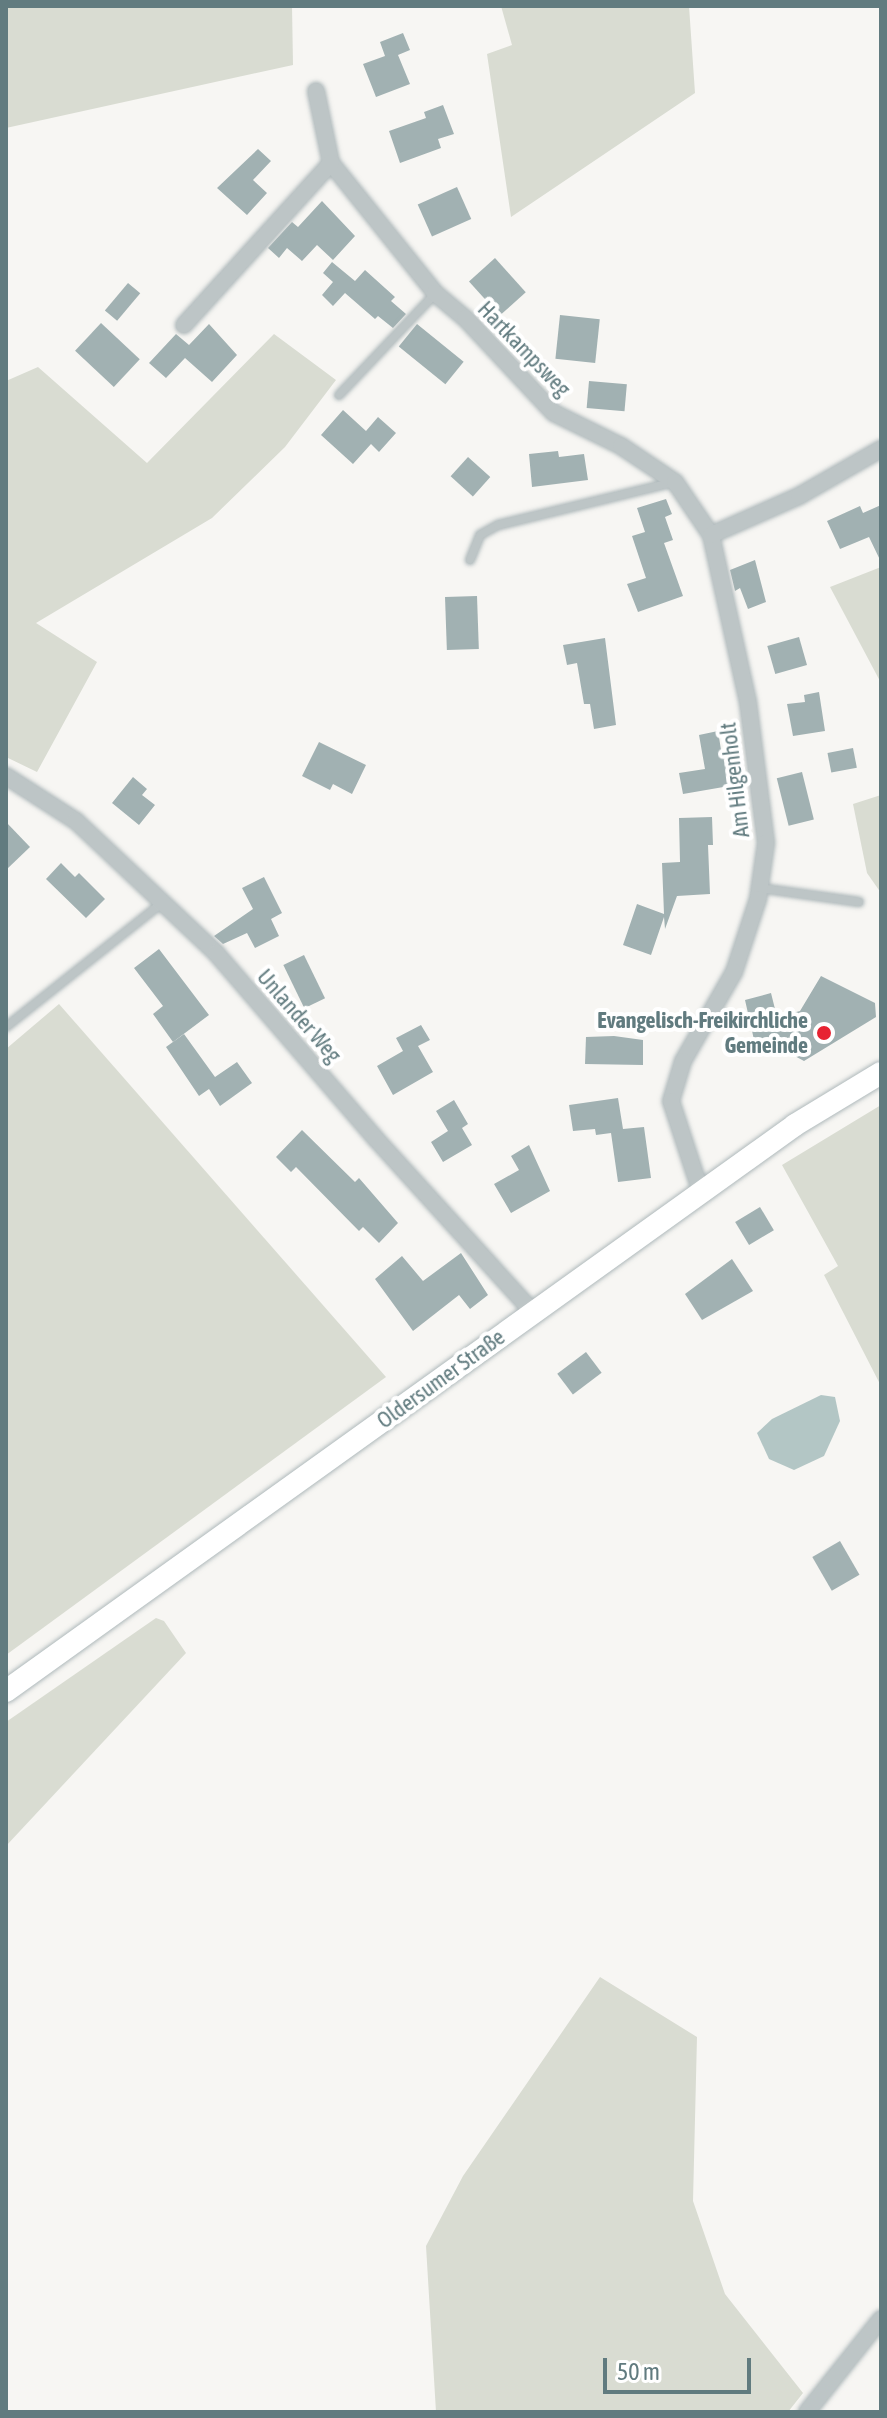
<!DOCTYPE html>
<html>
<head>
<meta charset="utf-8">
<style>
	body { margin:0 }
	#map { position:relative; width:887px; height:2418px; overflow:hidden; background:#f7f6f3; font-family:"Asap Condensed",sans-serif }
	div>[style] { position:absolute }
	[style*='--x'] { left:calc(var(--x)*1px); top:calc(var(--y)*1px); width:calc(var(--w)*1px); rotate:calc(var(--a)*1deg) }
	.green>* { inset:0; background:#d9dcd2 }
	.water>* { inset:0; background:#b3c6c5 }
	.building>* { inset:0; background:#a1b1b2; transform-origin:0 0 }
	.roads { filter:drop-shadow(0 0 2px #afb9bb) drop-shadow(0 0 2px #afb9bb) }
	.service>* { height:8px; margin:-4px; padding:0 4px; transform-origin:4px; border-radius:4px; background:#bdc5c6 }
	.minor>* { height:16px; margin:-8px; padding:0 8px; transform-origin:8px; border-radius:8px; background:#bdc5c6 }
	.secondary>* { height:22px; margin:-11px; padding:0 11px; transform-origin:11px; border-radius:11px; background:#fff }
	.dots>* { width:22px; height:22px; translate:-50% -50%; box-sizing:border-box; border:4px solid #fff; border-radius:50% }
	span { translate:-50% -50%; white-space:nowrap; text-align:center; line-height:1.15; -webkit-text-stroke:8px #fff; paint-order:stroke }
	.street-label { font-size:22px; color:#617b7f }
	.poi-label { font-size:22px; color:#617b7f; font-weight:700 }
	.right { translate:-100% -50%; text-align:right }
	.frame { position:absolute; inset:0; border:8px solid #617b7f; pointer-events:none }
	.scale { position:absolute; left:603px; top:2358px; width:148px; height:36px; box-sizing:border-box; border:4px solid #617b7f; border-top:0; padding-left:10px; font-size:24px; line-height:28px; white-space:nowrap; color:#617b7f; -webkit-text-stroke:6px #fff; paint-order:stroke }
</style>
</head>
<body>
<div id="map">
	<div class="green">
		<div style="clip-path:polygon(6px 6px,292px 6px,293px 65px,6px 128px)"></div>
		<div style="clip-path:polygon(501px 6px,689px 6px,695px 93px,511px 217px,487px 54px,512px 45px)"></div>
		<div style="clip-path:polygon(274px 334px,336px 380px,285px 447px,212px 518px,36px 623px,97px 662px,37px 772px,6px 757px,6px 381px,38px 367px,147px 463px)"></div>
		<div style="clip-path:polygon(881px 567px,881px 683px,830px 587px)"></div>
		<div style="clip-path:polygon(881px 795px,881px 893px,867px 873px,853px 804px)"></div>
		<div style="clip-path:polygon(59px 1004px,386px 1377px,6px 1655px,6px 1049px)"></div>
		<div style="clip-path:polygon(881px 1105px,881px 1386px,824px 1275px,838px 1266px,782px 1165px)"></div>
		<div style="clip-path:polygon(156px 1618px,164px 1621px,186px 1653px,6px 1846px,6px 1722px)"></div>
		<div style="clip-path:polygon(600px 1977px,697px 2037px,693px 2201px,725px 2294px,803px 2393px,788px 2412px,436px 2412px,426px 2246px,463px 2176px)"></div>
	</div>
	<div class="water">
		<div style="clip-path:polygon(821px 1395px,835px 1397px,840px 1421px,824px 1456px,794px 1470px,769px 1459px,757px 1433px,772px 1419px)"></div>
	</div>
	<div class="building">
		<div style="clip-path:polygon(403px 33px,410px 50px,398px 55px,410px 84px,376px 97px,363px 64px,385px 56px,380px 42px)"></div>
		<div style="clip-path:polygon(443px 105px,454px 134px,438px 139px,441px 148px,400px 163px,389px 131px,426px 118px,424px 112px)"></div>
		<div style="clip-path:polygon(258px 149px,271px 161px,253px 180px,267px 193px,247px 215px,217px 188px)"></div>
		<div style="left:457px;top:187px;width:35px;height:43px;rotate:66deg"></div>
		<div style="clip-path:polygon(322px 201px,355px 236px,333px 260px,317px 245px,302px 261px,287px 248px,279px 258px,268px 248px,292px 222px,298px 227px)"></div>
		<div style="left:495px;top:258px;width:46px;height:35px;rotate:48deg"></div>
		<div style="clip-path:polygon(332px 262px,355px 281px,365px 270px,395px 297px,391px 301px,406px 314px,393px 328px,378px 316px,375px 319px,345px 293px,333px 306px,322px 295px,333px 282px,323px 273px)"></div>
		<div style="left:128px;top:283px;width:16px;height:36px;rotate:40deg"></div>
		<div style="left:560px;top:315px;width:40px;height:44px;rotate:6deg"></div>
		<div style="left:101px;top:323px;width:53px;height:38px;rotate:43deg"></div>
		<div style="clip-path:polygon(209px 324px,237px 355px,212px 382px,185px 358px,166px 378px,149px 363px,176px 334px,189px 345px)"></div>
		<div style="left:417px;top:324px;width:60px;height:29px;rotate:39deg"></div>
		<div style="left:589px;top:381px;width:38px;height:27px;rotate:5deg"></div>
		<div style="clip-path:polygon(343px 410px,366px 431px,378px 417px,396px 433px,379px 452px,371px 444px,353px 464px,321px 435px)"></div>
		<div style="clip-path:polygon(558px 451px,559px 457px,584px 454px,588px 480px,532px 487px,529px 454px)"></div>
		<div style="left:468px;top:457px;width:30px;height:26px;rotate:42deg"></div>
		<div style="clip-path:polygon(666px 499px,672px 514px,665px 517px,673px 540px,664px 543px,683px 596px,638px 612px,627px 584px,646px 578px,632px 536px,645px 532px,637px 508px)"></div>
		<div style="clip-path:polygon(881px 505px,881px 562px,869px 537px,840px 549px,827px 521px,860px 506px,863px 513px)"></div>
		<div style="clip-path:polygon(755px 560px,766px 602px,748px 609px,740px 588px,735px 591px,730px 570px)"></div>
		<div style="left:477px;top:596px;width:53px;height:32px;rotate:88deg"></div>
		<div style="left:799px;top:637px;width:29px;height:33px;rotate:74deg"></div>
		<div style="clip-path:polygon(605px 638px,616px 725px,594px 729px,590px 704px,584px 704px,577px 663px,567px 665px,563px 645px)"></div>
		<div style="clip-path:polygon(819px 692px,825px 731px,793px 736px,787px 704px,805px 702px,804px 695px)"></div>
		<div style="clip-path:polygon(718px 731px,722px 756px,730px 754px,735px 785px,683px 794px,679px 773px,705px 769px,699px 735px)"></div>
		<div style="clip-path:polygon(319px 742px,366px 765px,352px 794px,333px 784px,330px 790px,302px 776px)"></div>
		<div style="left:853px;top:748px;width:20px;height:26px;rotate:79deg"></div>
		<div style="left:802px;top:772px;width:49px;height:26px;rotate:76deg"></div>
		<div style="clip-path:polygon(133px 777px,147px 789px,142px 795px,155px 805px,139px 825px,112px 803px)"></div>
		<div style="clip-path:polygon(712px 817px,713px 845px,708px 845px,710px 894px,677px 896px,665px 929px,664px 917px,651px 955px,623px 945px,637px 904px,664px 914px,662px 863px,680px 862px,679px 818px)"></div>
		<div style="clip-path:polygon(6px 822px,30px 847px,6px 870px)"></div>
		<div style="clip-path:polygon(61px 863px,75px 877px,79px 873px,105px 899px,86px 918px,46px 879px)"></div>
		<div style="clip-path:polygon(264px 877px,282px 913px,271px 919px,279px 936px,255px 948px,247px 933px,223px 944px,214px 936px,253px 909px,242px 888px)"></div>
		<div style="clip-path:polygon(159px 949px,209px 1015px,173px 1042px,153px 1014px,163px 1006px,134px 968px)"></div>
		<div style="left:304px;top:955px;width:48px;height:23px;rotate:64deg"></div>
		<div style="clip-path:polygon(821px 976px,875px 1003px,876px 1017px,804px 1061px,778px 1047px,757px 1053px,745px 1000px,771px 993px,777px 1017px,800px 1011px)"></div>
		<div style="clip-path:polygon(421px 1025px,430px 1040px,418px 1046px,433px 1072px,393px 1095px,377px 1066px,403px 1051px,396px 1038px)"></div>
		<div style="clip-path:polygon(184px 1034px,215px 1077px,237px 1062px,252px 1083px,220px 1106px,209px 1089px,199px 1096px,166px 1047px)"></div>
		<div style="clip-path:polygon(614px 1036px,643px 1040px,643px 1065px,585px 1064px,586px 1037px)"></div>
		<div style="clip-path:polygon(618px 1098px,623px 1129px,644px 1127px,651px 1178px,618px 1182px,611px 1133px,596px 1135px,595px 1129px,573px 1131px,569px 1105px)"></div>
		<div style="clip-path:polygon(454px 1100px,468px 1124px,462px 1128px,472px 1145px,443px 1162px,431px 1142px,448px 1131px,436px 1111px)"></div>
		<div style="clip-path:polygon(302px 1130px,355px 1182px,359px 1178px,398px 1223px,379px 1243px,363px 1227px,359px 1231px,296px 1167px,291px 1172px,276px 1157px)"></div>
		<div style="clip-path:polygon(529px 1145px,550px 1191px,511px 1213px,494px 1184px,519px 1170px,511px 1156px)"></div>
		<div style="left:760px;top:1207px;width:27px;height:29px;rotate:59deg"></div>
		<div style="clip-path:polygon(461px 1253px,488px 1295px,470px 1309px,459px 1295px,413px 1331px,375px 1279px,402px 1256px,423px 1281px)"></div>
		<div style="clip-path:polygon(732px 1259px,753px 1291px,702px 1320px,685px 1294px)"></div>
		<div style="left:586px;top:1352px;width:26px;height:36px;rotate:53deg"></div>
		<div style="left:840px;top:1541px;width:39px;height:32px;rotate:60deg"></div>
	</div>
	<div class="roads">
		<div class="service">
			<div style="--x:339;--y:395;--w:139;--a:-46.5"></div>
			<div style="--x:470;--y:560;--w:27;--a:-68"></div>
			<div style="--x:480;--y:535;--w:21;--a:-29"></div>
			<div style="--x:498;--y:525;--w:181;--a:-13.7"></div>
			<div style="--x:760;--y:888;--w:100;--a:8"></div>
			<div style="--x:6;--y:1027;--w:199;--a:-38.5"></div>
		</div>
		<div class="minor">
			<div style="--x:316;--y:91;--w:74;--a:78.2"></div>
			<div style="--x:331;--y:163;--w:166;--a:51.3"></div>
			<div style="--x:435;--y:293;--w:39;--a:40"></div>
			<div style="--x:465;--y:318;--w:130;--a:46.9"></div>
			<div style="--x:554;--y:413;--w:75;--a:26.2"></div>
			<div style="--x:621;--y:446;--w:65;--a:33.7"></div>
			<div style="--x:675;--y:482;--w:64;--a:55.8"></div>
			<div style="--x:711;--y:535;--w:171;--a:77.5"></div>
			<div style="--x:748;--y:702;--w:142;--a:82.7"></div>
			<div style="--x:766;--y:843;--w:57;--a:98.1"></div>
			<div style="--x:758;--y:899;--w:77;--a:108.2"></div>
			<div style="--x:734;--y:972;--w:103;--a:119.8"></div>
			<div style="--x:683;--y:1061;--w:42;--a:106.7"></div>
			<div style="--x:671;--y:1101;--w:96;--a:71.8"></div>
			<div style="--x:184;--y:325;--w:219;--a:-47.8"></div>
			<div style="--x:711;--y:535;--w:96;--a:-23.9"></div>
			<div style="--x:799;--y:496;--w:95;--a:-29.8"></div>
			<div style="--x:6;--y:776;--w:83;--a:32.7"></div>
			<div style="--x:76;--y:821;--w:192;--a:43.3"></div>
			<div style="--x:216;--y:953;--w:245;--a:49.3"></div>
			<div style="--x:376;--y:1139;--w:234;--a:47.8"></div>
			<div style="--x:807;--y:2412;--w:119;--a:-51.5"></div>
		</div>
		<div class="secondary">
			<div style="--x:6;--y:1691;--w:971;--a:-35.65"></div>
			<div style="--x:795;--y:1125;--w:100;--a:-31.2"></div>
		</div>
	</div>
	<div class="dots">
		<div style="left:824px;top:1033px;background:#e72332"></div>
	</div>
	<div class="street-label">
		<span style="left:524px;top:349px;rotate:46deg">Hartkampsweg</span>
		<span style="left:735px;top:780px;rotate:-97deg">Am Hilgenholt</span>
		<span style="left:299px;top:1016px;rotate:49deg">Unlander Weg</span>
		<span style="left:441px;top:1379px;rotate:-36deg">Oldersumer Straße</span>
	</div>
	<div class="poi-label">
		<span class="right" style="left:808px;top:1033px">Evangelisch-Freikirchliche<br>Gemeinde</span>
	</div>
	<div class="frame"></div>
	<div class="scale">50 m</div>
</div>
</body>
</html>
